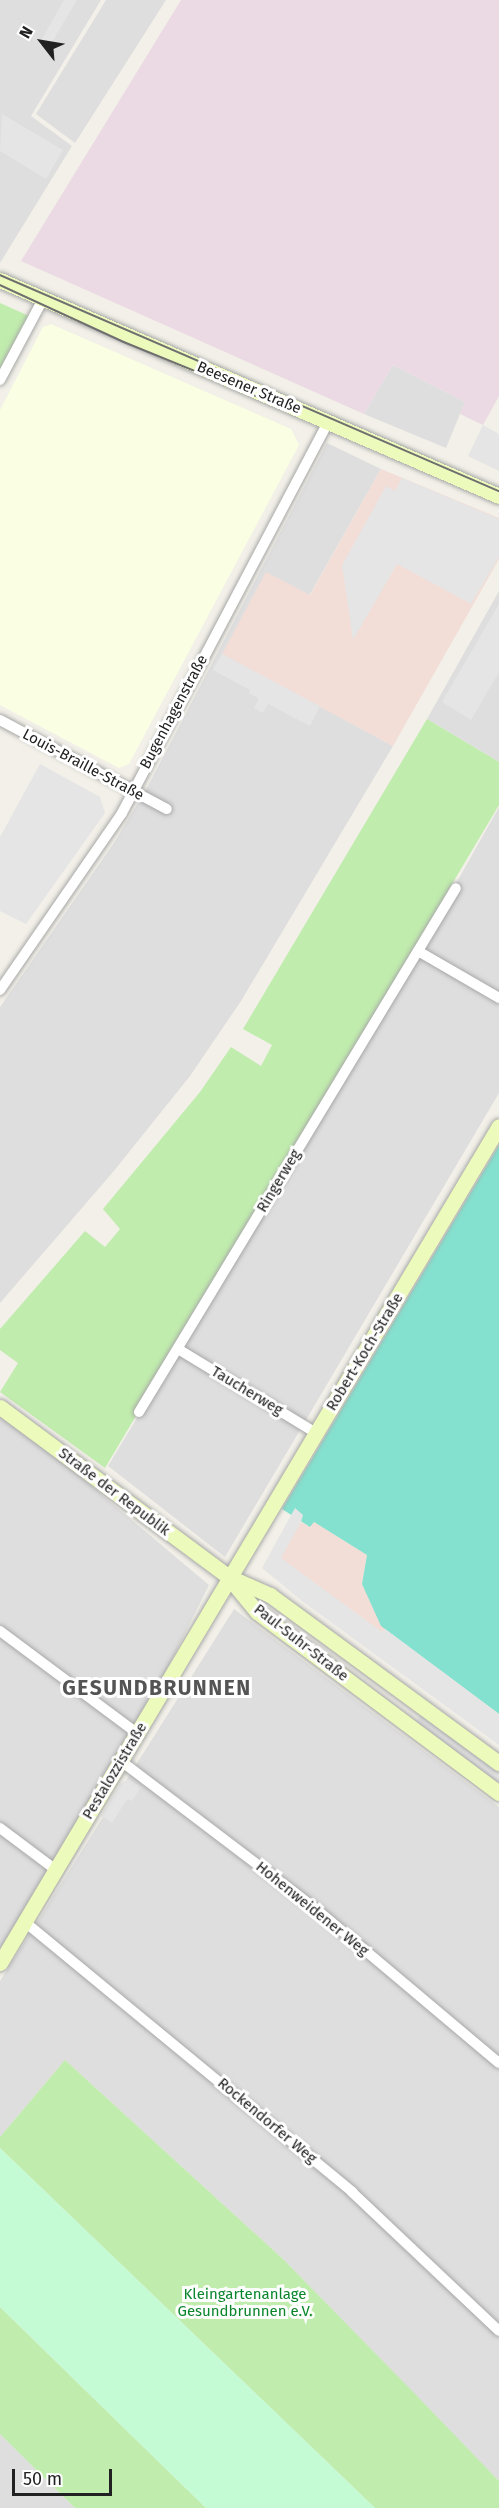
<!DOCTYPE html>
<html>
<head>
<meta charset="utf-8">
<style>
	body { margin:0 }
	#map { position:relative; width:499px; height:2508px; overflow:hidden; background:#f2f0e8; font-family:"Fira Sans",sans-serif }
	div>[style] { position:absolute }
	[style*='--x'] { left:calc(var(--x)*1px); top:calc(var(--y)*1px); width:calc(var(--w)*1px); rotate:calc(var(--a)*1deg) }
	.residential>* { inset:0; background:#dfdede }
	.commercial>* { inset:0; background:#f2ddd7 }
	.industrial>* { inset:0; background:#ebdae4 }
	.education>* { inset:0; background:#faffe3 }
	.grass>* { inset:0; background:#c0ecad }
	.park>* { inset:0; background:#c5fbd4 }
	.pitch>* { inset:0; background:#85e1cf }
	.parking>* { inset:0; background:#e5e5e5 }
	.roads { filter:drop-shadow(0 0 2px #a8a8a8) drop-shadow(0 0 2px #a8a8a8) }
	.street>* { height:10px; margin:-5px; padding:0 5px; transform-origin:5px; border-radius:5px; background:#fff }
	.secondary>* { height:15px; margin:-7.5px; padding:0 7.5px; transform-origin:7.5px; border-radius:7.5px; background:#ecfbbc }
	.tram>* { height:1.5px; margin:-0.75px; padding:0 0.75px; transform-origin:0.75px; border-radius:0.75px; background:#6f6f6f }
	span { translate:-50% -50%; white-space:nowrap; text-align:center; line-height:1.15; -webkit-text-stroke:6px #fff; paint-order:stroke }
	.street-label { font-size:15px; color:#212121 }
	.park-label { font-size:15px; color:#0a852b }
	.district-label { font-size:21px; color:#545454; font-weight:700; letter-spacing:1.5px }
	.north { position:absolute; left:12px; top:12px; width:60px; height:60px; -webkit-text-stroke:4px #fff; paint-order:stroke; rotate:301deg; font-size:16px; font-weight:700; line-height:24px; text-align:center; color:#212121 }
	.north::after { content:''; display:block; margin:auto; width:21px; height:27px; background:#212121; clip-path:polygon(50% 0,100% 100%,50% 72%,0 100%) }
	.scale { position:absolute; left:12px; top:2469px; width:100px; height:27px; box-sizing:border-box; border:3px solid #212121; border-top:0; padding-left:8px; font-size:18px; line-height:21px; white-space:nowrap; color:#212121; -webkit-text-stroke:4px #fff; paint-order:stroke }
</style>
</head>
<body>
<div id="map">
	<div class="residential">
		<div style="clip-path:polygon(0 0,101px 0,31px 116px,72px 146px,0 263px)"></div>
		<div style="clip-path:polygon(106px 0,166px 0,75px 143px,36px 114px)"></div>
		<div style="clip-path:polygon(393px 365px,465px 402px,446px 448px,364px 414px)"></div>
		<div style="clip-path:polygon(327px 443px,381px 469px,309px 596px,223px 654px,393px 746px,241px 1001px,190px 1076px,113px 1172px,0 1303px,0 1007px,114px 843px,147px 788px)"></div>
		<div style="clip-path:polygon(499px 591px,499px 762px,427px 719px)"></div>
		<div style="clip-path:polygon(499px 807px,499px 1093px,225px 1557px,108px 1466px,418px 951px)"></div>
		<div style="clip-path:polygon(0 1409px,209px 1585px,121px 1761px,0 1963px)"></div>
		<div style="clip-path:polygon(234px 1609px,499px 1807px,499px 2481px,284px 2260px,65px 2060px,0 2137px,0 1981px)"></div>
		<div style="clip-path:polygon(0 2434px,75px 2508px,0 2508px)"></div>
	</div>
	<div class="commercial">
		<div style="clip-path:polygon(381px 469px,499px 518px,499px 559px,393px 746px,222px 654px,266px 572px,310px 595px)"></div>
		<div style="clip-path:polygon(301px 1522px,310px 1527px,314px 1522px,367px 1555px,362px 1584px,385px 1629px,382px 1632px,280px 1558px)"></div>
	</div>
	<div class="industrial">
		<div style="clip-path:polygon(181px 0,499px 0,499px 396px,483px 425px,460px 414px,465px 402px,393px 365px,364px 414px,21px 261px)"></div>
	</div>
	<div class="education">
		<div style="clip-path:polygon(51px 324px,291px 429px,299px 445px,129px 764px,119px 768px,0 705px,0 410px,43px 327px)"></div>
	</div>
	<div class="grass">
		<div style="clip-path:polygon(0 303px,29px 316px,0 370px)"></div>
		<div style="clip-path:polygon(427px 719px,499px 762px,499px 805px,105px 1468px,0 1392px,18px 1363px,0 1350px,0 1329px,85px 1231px,105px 1247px,120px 1229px,103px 1209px,200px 1092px,231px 1047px,261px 1066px,272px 1045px,243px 1029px)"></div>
		<div style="clip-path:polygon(65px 2060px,284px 2260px,418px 2397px,499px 2481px,499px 2508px,375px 2508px,0 2148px,0 2137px)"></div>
		<div style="clip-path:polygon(0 2307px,206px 2508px,75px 2508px,0 2434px)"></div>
	</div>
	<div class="park">
		<div style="clip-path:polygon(0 2148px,375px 2508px,206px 2508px,0 2307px)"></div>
	</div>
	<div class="pitch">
		<div style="clip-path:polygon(499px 1145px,499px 1714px,381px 1626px,362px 1584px,367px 1555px,314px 1522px,310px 1527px,282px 1509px)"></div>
	</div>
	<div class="parking">
		<div style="clip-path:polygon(64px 0,77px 0,48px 49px,39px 44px)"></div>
		<div style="clip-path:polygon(2px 114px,63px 150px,46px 179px,0 151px)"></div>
		<div style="clip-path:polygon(483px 425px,499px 434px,499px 471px,468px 456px)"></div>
		<div style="clip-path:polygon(402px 478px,499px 519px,499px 557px,471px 604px,397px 564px,353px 640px,342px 565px,386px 486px,395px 491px)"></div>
		<div style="clip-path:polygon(499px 604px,499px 672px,471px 720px,442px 702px)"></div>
		<div style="clip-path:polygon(222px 654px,320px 706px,310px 726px,268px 704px,263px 713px,254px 708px,259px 699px,249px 693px,250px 690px,213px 670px)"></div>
		<div style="clip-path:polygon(40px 764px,100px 797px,105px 813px,26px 924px,0 911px,0 837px)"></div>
		<div style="clip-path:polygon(295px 1508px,303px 1515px,301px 1522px,281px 1558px,382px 1632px,385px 1629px,499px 1714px,499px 1745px,302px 1601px,262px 1568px)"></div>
		<div style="clip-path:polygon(422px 1713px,499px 1769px,499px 1784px,416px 1722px)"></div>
		<div style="clip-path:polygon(128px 1779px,141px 1787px,132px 1801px,127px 1799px,112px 1823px,101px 1816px,120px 1784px)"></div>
	</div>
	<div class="roads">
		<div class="street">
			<div style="--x:0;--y:380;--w:92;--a:-62"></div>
			<div style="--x:0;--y:720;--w:189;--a:28.1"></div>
			<div style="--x:418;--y:951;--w:94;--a:30.1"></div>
			<div style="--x:0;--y:990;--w:215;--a:-55.4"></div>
			<div style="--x:122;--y:813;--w:442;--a:-62.2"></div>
			<div style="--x:178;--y:1349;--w:162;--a:31.3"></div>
			<div style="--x:139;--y:1412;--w:612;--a:-58.83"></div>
			<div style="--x:0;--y:1631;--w:171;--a:36.7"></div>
			<div style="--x:121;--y:1761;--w:245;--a:37.2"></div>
			<div style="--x:316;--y:1909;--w:239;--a:40.1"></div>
			<div style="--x:0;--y:1828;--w:70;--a:36.9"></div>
			<div style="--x:25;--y:1922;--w:424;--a:39.5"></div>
			<div style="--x:352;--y:2192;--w:202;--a:43.4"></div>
		</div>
		<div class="secondary">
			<div style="--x:0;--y:280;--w:544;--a:23.41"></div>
			<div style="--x:0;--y:1407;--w:285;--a:36.6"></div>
			<div style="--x:229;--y:1577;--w:45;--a:23.7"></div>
			<div style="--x:270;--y:1595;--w:284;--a:36.3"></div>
			<div style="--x:230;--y:1579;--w:43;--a:50.7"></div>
			<div style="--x:257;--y:1612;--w:302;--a:36.8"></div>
			<div style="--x:0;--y:1963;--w:974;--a:-59.2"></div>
		</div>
	</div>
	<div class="tram">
		<div style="--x:0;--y:275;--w:544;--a:23.41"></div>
		<div style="--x:0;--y:285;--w:136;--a:24.7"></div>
		<div style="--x:124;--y:342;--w:166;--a:22.2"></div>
	</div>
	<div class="street-label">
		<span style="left:249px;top:388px;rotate:23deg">Beesener Straße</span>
		<span style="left:174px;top:712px;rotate:-62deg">Bugenhagenstraße</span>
		<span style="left:83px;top:765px;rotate:28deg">Louis-Braille-Straße</span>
		<span style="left:279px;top:1181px;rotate:-59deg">Ringerweg</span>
		<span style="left:365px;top:1352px;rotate:-59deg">Robert-Koch-Straße</span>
		<span style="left:247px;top:1391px;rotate:31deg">Taucherweg</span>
		<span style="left:114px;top:1492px;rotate:37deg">Straße der Republik</span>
		<span style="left:301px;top:1643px;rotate:38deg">Paul-Suhr-Straße</span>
		<span style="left:115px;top:1771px;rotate:-59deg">Pestalozzistraße</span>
		<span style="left:312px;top:1909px;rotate:39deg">Hohenweidener Weg</span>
		<span style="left:267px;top:2121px;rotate:40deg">Rockendorfer Weg</span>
	</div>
	<div class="park-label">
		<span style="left:245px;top:2303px">Kleingartenanlage<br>Gesundbrunnen e.V.</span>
	</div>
	<div class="district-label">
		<span style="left:157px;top:1688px">GESUNDBRUNNEN</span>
	</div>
	<div class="north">N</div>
	<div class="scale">50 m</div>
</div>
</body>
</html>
